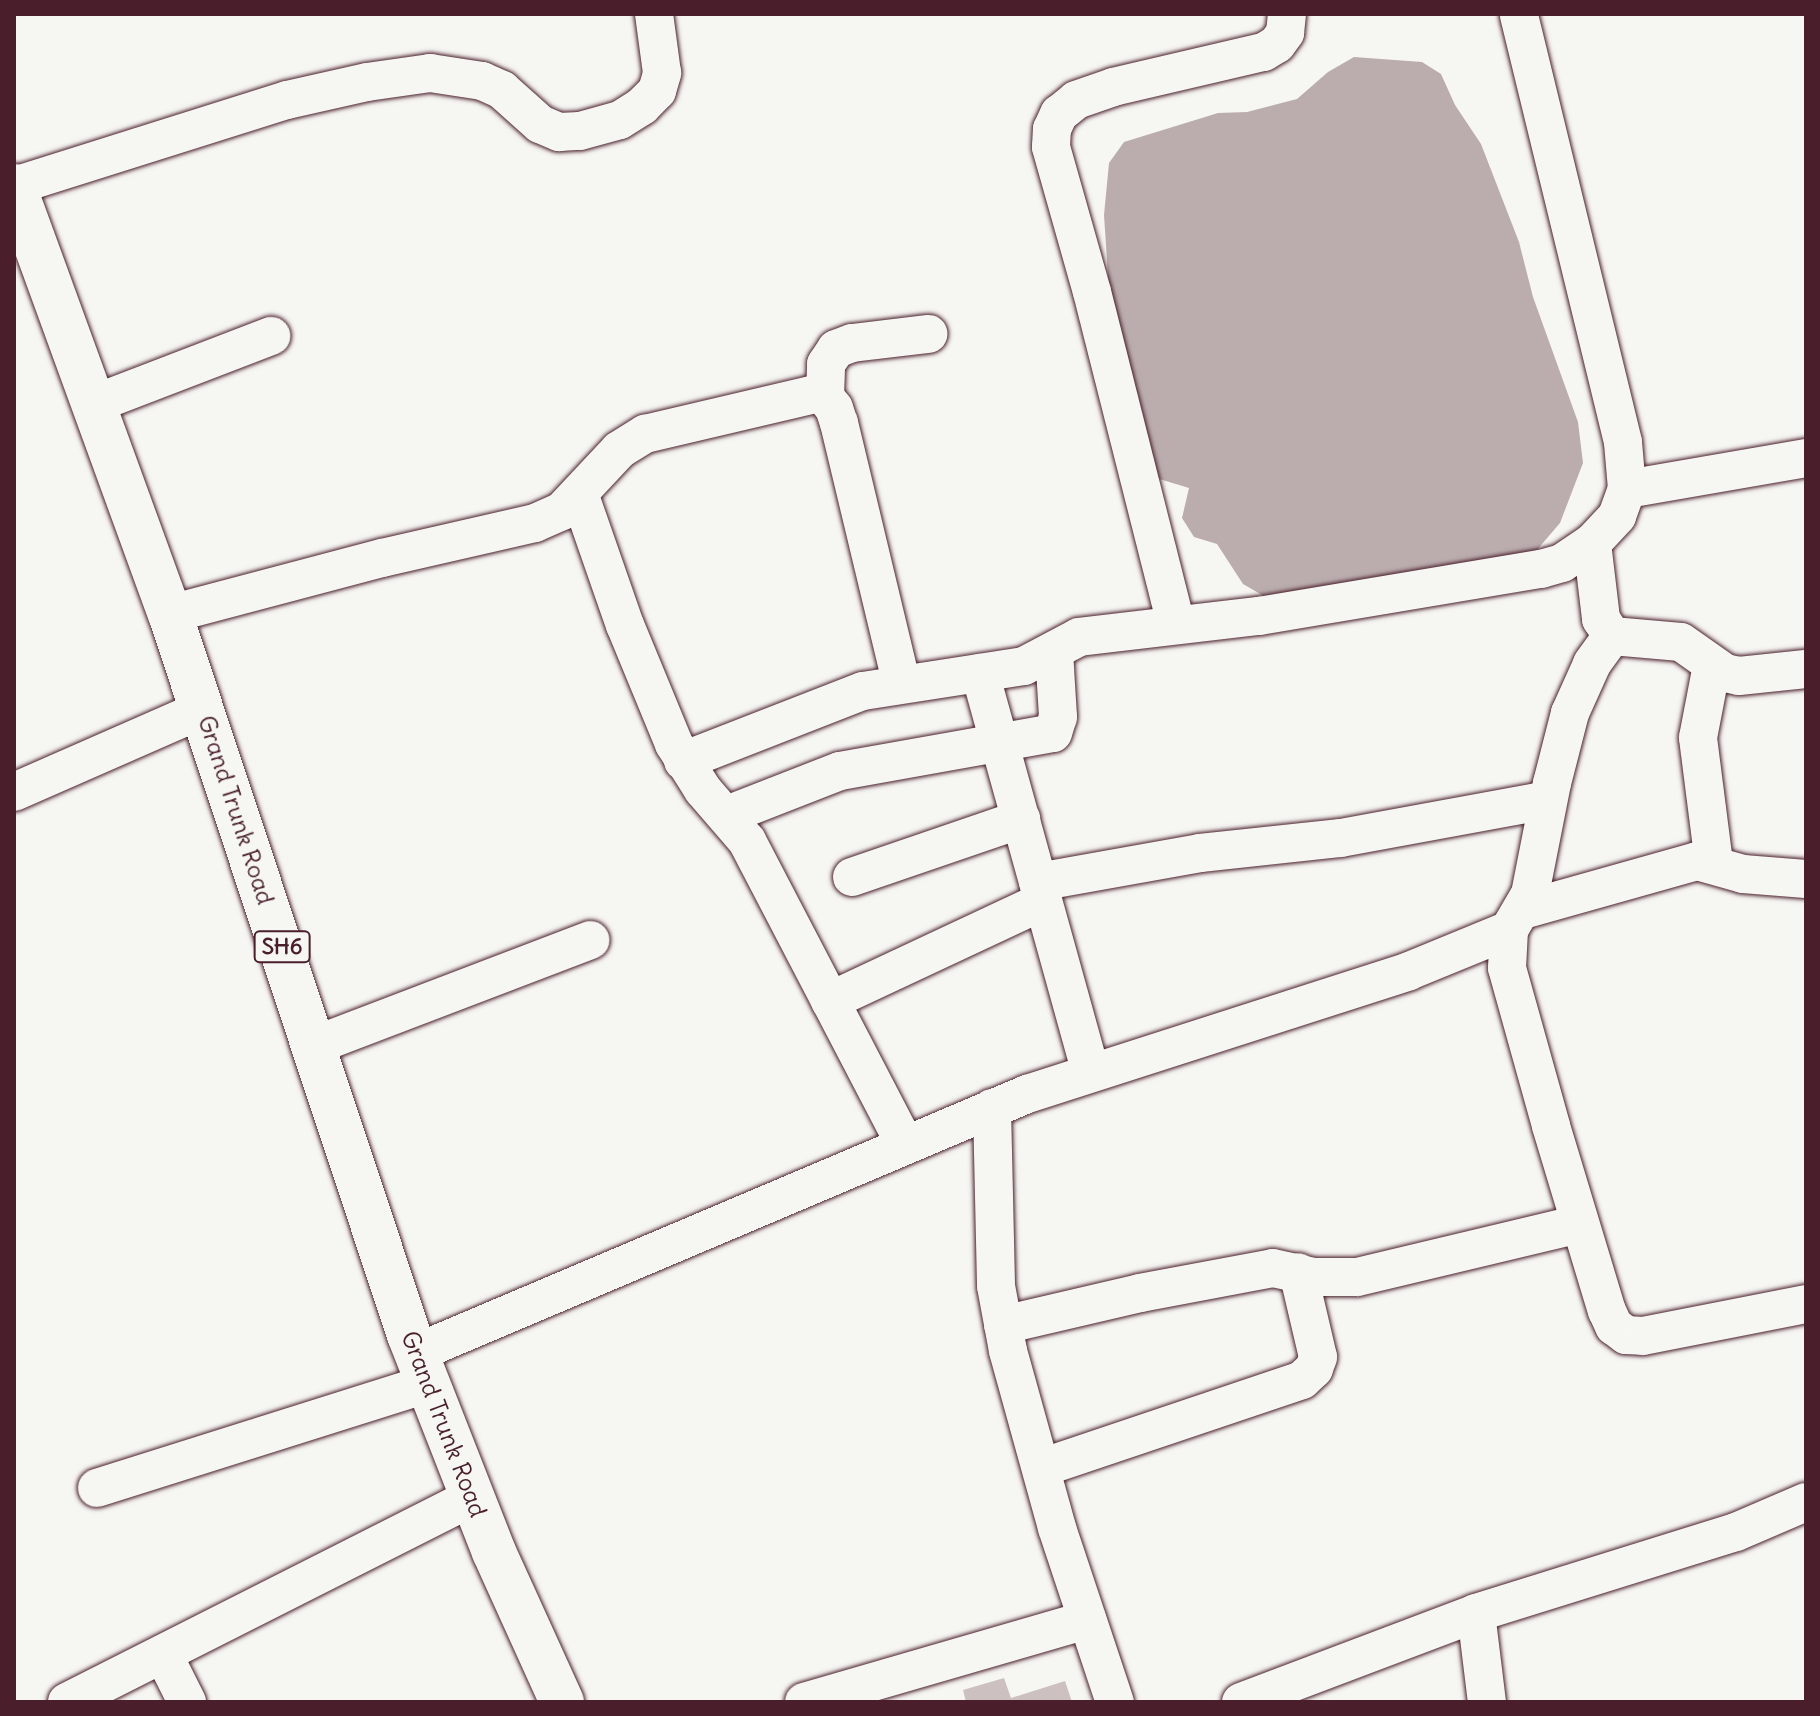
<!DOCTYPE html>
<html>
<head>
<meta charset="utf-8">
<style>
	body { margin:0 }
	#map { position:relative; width:1820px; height:1716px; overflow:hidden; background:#f6f6f2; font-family:Delius,sans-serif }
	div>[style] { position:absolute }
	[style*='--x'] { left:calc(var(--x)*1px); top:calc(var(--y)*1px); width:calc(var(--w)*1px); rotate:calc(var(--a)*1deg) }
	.water>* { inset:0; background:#bbadae }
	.building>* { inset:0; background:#ccc1c0 }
	.roads { filter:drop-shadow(0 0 2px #4a1f2b) drop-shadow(0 0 2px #4a1f2b) }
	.street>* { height:38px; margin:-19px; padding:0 19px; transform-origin:19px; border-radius:19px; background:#f6f6f2 }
	.primary>* { height:44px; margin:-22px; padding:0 22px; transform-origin:22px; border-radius:22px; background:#f6f6f2 }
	span { translate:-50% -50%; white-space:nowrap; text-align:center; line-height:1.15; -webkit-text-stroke:7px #f6f6f2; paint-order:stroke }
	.shield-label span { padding:2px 6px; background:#f6f6f2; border:2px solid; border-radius:6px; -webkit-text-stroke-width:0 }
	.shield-label { font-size:22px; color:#4a1f2b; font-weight:700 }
	.street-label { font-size:24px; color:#4a1f2b }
	.frame { position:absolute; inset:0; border:16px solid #4a1f2b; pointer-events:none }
</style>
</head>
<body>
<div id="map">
	<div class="water">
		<div style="clip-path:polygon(1354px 57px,1422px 62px,1441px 74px,1455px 105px,1481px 144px,1519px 242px,1533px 297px,1578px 422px,1583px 463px,1560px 523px,1530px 558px,1269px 599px,1243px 584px,1217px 544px,1194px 537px,1182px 518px,1189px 488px,1156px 478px,1109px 291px,1104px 215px,1109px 163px,1124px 142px,1218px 113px,1247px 112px,1297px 99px,1328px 72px)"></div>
	</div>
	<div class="building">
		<div style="clip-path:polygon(1004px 1678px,1011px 1698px,1065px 1681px,1072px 1702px,966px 1702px,963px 1690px)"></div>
	</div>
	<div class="roads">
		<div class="street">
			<div style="--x:14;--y:186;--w:286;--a:-17.5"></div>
			<div style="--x:287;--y:100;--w:82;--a:-12.7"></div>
			<div style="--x:367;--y:82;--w:64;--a:-8.1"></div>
			<div style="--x:430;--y:73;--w:53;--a:8.7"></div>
			<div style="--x:482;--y:81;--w:22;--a:24"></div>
			<div style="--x:502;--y:90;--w:51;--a:41.8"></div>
			<div style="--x:540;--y:124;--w:21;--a:23"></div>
			<div style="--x:559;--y:132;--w:21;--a:-3"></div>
			<div style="--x:580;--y:131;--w:41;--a:-15.4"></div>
			<div style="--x:620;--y:120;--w:26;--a:-32"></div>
			<div style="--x:642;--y:106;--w:21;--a:-45"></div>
			<div style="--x:657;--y:91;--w:19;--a:-74"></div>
			<div style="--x:662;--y:73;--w:60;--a:-97.7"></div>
			<div style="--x:825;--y:397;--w:33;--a:-88"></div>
			<div style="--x:826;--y:364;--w:18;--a:-56"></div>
			<div style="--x:836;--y:349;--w:17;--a:-21"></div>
			<div style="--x:852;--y:343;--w:77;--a:-6.8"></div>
			<div style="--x:94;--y:404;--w:190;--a:-21"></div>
			<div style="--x:1627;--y:489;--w:182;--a:-9.8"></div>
			<div style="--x:580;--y:496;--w:137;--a:70.8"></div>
			<div style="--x:625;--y:625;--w:129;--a:67.6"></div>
			<div style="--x:674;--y:744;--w:54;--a:57.8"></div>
			<div style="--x:703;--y:790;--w:67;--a:49.2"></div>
			<div style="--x:747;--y:841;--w:343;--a:62.5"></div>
			<div style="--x:1592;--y:543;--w:77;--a:83.2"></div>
			<div style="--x:1601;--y:619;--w:20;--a:57"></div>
			<div style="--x:1612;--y:636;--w:69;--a:5"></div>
			<div style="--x:1681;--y:642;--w:54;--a:35.2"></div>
			<div style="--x:1725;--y:673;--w:14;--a:12"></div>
			<div style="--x:1739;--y:676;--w:67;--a:-6"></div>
			<div style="--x:170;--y:614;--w:219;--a:-14.8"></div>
			<div style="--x:382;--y:558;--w:157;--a:-12.9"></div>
			<div style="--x:535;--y:523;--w:30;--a:-24"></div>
			<div style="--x:562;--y:511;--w:83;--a:-46.9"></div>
			<div style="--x:619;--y:450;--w:31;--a:-32"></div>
			<div style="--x:645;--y:434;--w:176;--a:-13.2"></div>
			<div style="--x:816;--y:394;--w:9;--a:18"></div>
			<div style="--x:825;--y:397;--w:14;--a:51"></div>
			<div style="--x:834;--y:408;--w:16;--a:72"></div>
			<div style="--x:839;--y:423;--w:266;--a:76.5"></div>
			<div style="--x:1176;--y:624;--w:342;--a:-104.2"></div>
			<div style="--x:1092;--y:292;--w:151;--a:-105.8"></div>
			<div style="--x:1051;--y:147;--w:18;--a:-87"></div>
			<div style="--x:1052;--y:129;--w:17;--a:-65"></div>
			<div style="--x:1059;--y:114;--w:22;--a:-39"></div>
			<div style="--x:1076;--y:100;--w:39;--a:-19"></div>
			<div style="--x:1113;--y:87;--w:155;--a:-13.1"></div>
			<div style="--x:1264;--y:52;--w:15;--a:-32"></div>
			<div style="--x:1277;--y:44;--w:14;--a:-54"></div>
			<div style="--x:1285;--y:33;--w:19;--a:-84"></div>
			<div style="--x:1612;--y:636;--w:34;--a:126"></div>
			<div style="--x:1592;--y:664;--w:54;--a:114.2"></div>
			<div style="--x:1570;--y:713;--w:72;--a:104.4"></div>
			<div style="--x:1552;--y:783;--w:113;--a:101.2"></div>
			<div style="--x:1530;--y:894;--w:42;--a:120.3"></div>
			<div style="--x:1509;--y:930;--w:38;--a:93"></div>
			<div style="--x:1507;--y:968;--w:164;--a:74.4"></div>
			<div style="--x:1551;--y:1126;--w:193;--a:73.2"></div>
			<div style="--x:1607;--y:1311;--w:17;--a:65"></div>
			<div style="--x:1614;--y:1326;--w:15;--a:37"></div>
			<div style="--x:1626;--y:1335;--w:17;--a:3"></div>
			<div style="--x:1643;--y:1336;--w:166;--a:-11.1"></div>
			<div style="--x:1712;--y:665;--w:74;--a:100.9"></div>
			<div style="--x:1698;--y:738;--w:126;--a:82.7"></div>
			<div style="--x:980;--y:673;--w:415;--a:74.5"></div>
			<div style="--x:683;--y:761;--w:193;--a:-21.3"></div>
			<div style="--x:863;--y:691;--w:163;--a:-8.8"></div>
			<div style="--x:1024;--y:666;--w:62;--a:-27.8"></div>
			<div style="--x:1079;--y:637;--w:181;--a:-6.7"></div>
			<div style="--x:1259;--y:616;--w:286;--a:-9.5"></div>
			<div style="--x:1541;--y:569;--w:22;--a:-16"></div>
			<div style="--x:1562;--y:563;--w:36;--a:-34"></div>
			<div style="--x:1592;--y:543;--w:37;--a:-47"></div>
			<div style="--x:1617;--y:516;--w:29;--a:-70"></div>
			<div style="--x:1627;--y:489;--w:47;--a:-94.9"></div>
			<div style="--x:1623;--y:442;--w:440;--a:-103.7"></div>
			<div style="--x:14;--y:792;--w:206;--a:-23.7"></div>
			<div style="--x:727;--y:815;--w:121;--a:-21.3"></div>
			<div style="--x:840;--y:771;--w:216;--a:-10.1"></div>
			<div style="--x:1053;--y:733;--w:17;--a:-73"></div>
			<div style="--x:1058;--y:717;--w:66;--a:-93.5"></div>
			<div style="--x:852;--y:877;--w:179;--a:-18.9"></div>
			<div style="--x:1038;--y:882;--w:165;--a:-10.1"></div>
			<div style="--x:1200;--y:853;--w:142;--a:-6.1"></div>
			<div style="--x:1341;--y:838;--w:210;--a:-10.4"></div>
			<div style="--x:1523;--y:910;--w:181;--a:-15.7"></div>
			<div style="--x:1697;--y:861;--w:48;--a:15.8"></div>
			<div style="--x:1743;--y:874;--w:63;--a:4.5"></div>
			<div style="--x:830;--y:1001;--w:235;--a:-25.1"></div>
			<div style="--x:313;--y:1046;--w:297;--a:-20.9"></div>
			<div style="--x:992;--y:1108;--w:178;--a:88.7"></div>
			<div style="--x:996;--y:1286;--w:66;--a:79.5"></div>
			<div style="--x:1008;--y:1351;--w:184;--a:74.5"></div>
			<div style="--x:1057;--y:1528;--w:183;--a:71.6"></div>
			<div style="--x:1003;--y:1325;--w:141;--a:-13.1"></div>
			<div style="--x:1140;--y:1293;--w:135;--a:-10.6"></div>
			<div style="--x:1273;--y:1268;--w:42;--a:12.4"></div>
			<div style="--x:1314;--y:1277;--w:43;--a:0"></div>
			<div style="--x:1357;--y:1277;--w:229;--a:-13.4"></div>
			<div style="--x:416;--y:1353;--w:664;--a:-22.97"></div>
			<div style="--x:1027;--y:1094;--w:401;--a:-17.8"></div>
			<div style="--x:1409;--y:971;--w:108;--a:-22.3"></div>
			<div style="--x:1041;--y:1468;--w:275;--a:-18.6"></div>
			<div style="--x:1302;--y:1380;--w:16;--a:-43"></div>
			<div style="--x:1314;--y:1369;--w:13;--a:-72"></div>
			<div style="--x:1318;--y:1357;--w:87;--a:-103.2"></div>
			<div style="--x:97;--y:1488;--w:346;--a:-17.5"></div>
			<div style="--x:1476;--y:1613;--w:90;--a:83"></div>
			<div style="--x:163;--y:1654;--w:54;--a:63.4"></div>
			<div style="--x:67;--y:1702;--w:454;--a:-26.8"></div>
			<div style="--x:804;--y:1702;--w:295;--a:-16.2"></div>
			<div style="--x:1241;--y:1702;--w:251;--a:-20.7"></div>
			<div style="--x:1476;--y:1613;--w:272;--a:-17.3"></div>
			<div style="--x:1736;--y:1532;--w:76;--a:-23.2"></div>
		</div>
		<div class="primary">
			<div style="--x:14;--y:186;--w:456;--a:70"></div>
			<div style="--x:170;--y:614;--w:760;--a:71.66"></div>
			<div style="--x:409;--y:1335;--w:233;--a:68.6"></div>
			<div style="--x:494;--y:1552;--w:165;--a:65.6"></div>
		</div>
	</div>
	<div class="shield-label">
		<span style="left:282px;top:947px">SH6</span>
	</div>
	<div class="street-label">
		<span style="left:236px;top:810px;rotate:72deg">Grand Trunk Road</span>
		<span style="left:444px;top:1424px;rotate:69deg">Grand Trunk Road</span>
	</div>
	<div class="frame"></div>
</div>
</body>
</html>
